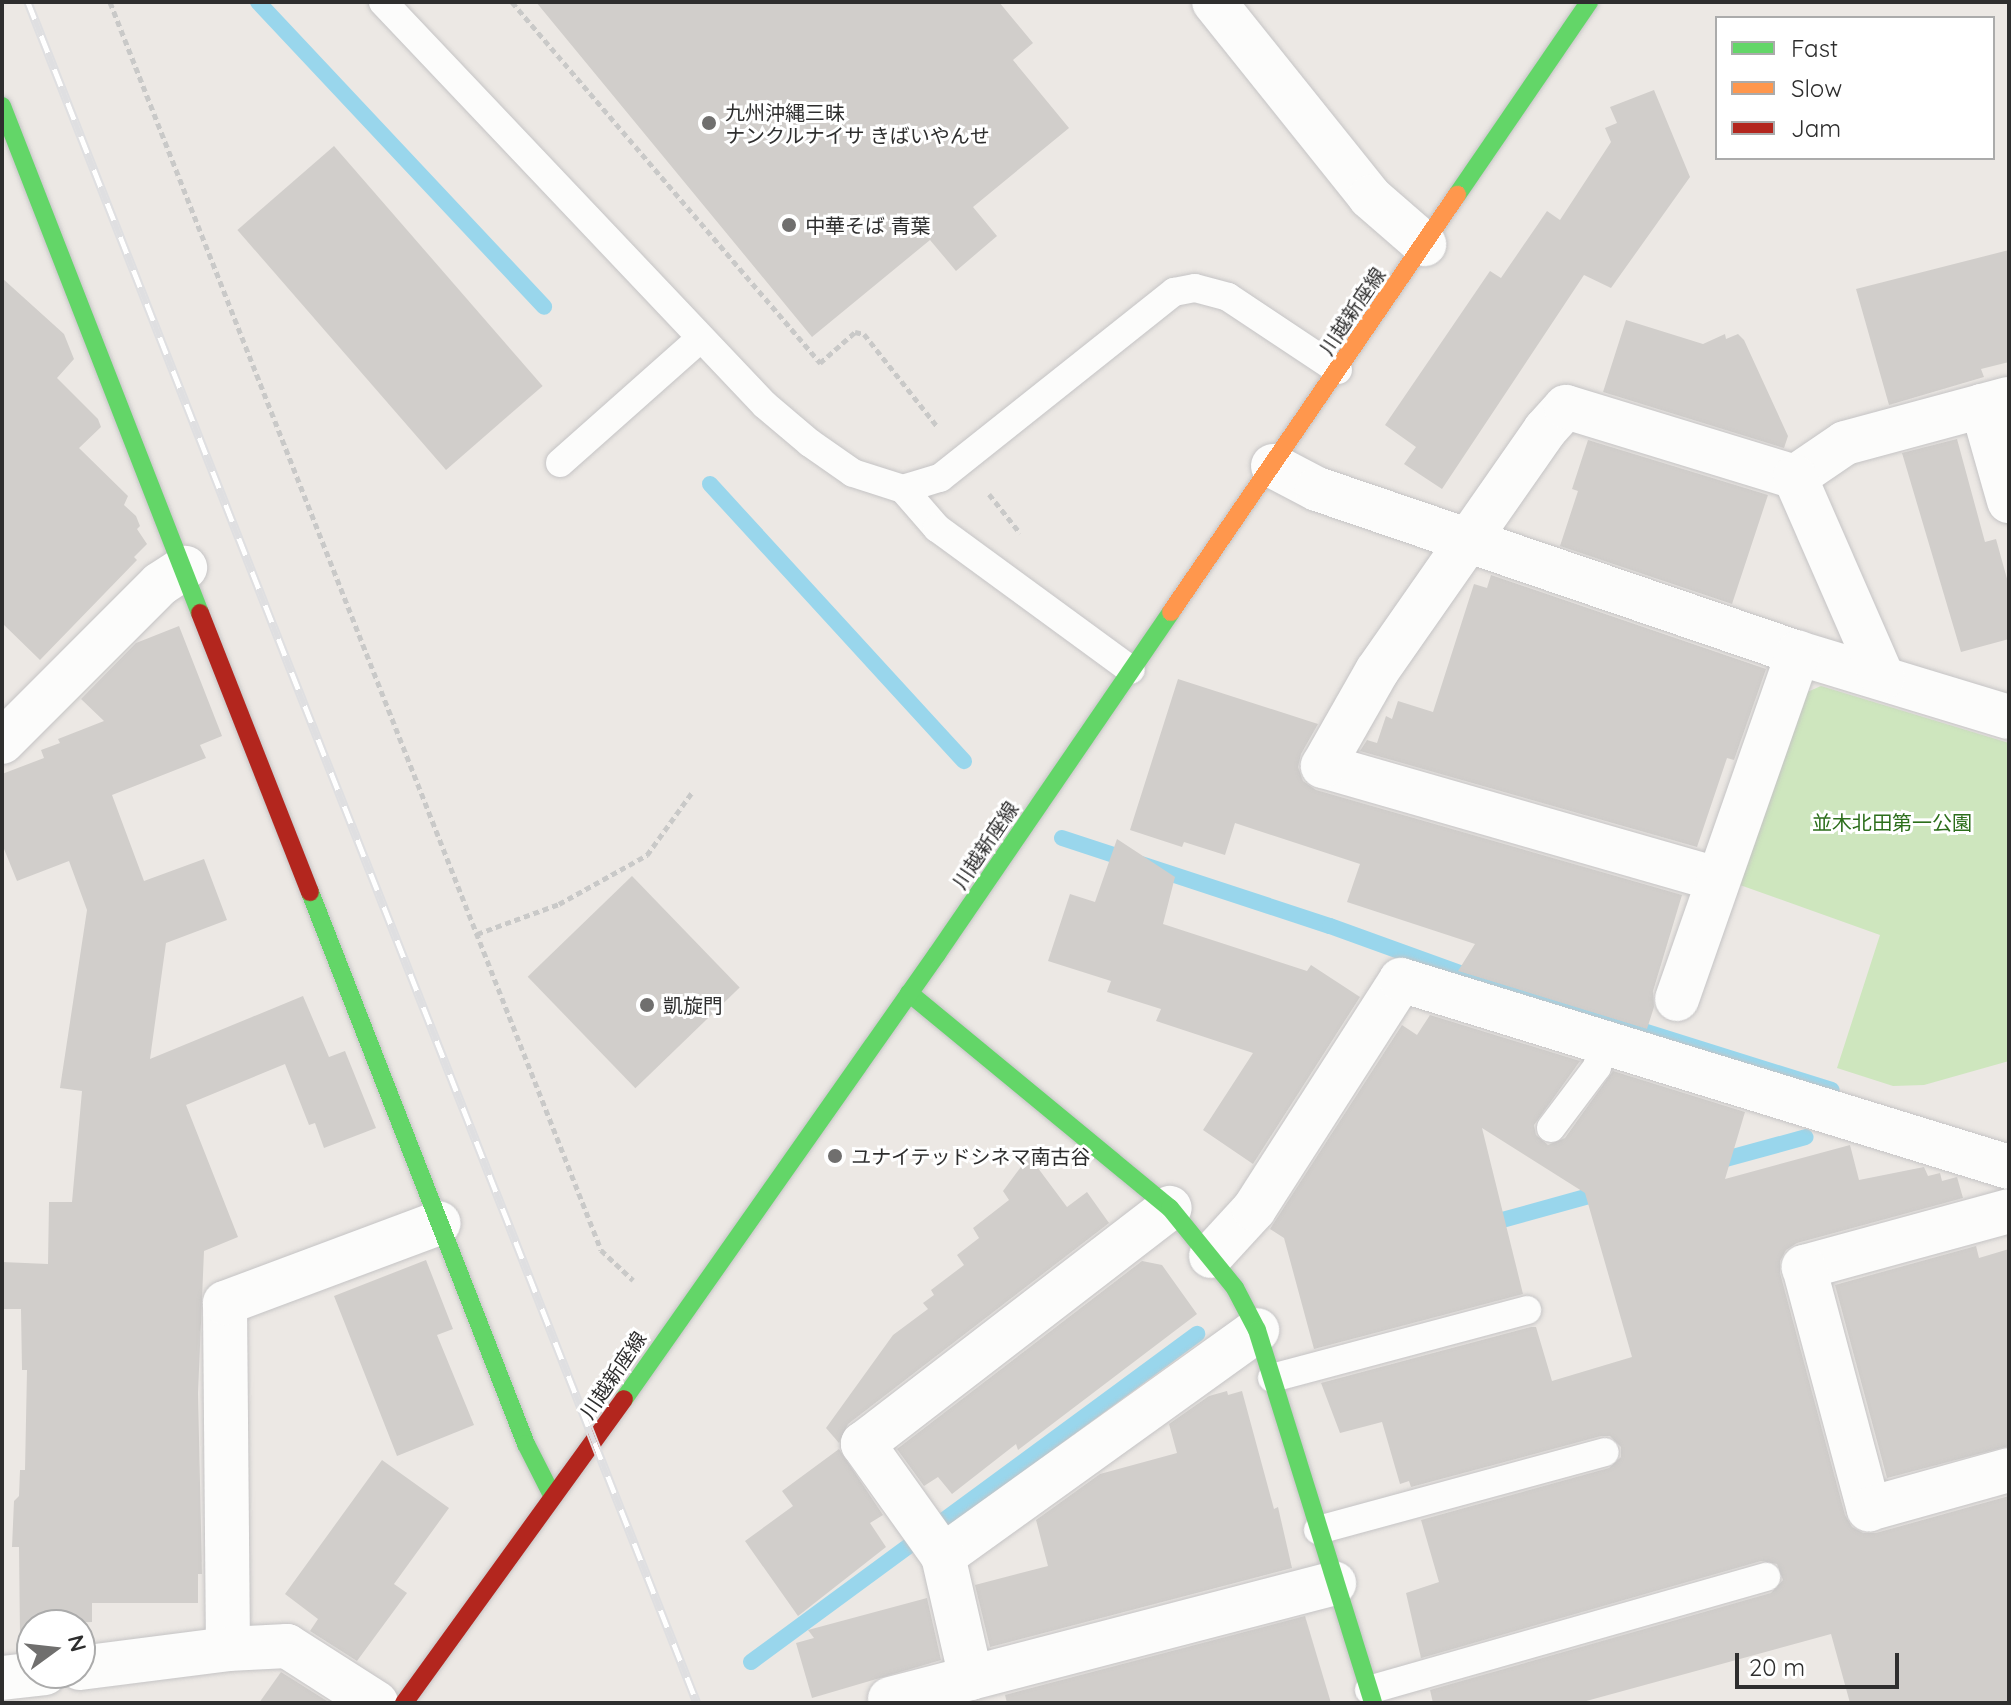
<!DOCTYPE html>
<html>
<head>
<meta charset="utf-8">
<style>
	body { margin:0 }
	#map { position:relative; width:2011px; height:1705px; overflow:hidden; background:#ece8e4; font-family:Quicksand,"Noto Sans JP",sans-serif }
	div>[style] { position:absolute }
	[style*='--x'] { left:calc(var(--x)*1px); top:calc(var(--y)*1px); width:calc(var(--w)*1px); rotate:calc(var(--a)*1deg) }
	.green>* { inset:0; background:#cee6be }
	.stream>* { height:16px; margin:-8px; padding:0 8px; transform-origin:8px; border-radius:8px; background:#99d6ec }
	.building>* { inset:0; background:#d1cecb; transform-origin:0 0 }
	.path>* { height:5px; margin-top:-2.5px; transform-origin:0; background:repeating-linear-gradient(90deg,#c9c9c8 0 6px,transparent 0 10px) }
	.roads { filter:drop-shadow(0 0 2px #c5c4c5) drop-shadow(0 0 2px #c5c4c5) }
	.lane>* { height:28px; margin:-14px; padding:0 14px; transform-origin:14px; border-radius:14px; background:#fcfcfb }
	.street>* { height:44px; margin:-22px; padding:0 22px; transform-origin:22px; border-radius:22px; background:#fcfcfb }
	.fast>* { height:18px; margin:-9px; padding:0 9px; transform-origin:9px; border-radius:9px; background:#63d668 }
	.slow>* { height:18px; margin:-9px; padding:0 9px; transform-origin:9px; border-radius:9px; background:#ff974d }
	.jam>* { height:18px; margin:-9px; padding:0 9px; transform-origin:9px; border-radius:9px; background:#b3261e }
	.rail>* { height:9px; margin-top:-4.5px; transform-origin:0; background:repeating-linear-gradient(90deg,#fff 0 18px,#dfdfe1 0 36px); box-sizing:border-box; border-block:2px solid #dfdfe1 }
	.dots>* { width:22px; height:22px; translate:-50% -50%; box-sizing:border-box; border:4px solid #fff; border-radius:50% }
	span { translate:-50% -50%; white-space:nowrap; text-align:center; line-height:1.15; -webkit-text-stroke:6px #fff; paint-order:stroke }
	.poi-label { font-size:20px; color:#2e2e2e }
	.left { translate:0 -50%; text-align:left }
	.street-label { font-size:20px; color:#2e2e2e }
	.park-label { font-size:20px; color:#2c6e1b }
	.frame { position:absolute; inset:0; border:4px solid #2e2e2e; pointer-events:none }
	.legend { position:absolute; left:1715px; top:16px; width:280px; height:144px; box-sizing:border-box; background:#fff; border:2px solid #ababab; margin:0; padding:10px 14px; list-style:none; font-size:24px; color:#2e2e2e }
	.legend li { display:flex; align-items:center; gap:16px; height:40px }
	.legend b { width:40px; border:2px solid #ababab }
	.north { position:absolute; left:16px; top:1609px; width:80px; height:80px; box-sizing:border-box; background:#fff; border:2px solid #ababab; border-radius:50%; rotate:75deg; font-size:22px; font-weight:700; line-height:32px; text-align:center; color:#2e2e2e }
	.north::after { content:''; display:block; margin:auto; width:28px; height:36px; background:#706f6e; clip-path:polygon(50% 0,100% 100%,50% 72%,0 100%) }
	.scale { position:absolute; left:1735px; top:1653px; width:164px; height:36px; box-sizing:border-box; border:4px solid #2e2e2e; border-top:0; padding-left:10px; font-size:24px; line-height:28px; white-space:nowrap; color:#2e2e2e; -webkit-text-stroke:6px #fff; paint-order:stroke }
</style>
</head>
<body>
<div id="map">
	<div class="green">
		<div style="clip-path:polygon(1821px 686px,2009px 743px,2009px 1061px,1924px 1085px,1893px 1086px,1837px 1068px,1880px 935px,1740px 885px,1798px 696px)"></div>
	</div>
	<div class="stream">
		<div style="--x:258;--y:2;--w:418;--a:46.8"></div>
		<div style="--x:710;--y:484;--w:376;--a:47.5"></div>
		<div style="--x:1062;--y:838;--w:282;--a:18.2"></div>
		<div style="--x:1330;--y:926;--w:147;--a:19.9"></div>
		<div style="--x:1468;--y:976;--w:381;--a:17.4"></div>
		<div style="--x:1711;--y:1163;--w:98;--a:-15.3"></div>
		<div style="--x:1484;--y:1225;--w:124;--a:-15.4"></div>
		<div style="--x:751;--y:1662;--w:554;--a:-36.33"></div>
	</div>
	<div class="building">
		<div style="clip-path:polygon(536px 2px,999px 2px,1033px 43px,1013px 60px,1069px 128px,973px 207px,997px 236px,956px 271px,930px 240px,812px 337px)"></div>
		<div style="clip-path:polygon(1654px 90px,1690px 177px,1611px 288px,1584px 275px,1442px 489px,1404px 464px,1416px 447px,1385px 425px,1490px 271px,1501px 278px,1547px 211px,1560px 220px,1611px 142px,1605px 128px,1617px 123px,1610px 107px)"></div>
		<div style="left:334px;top:146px;width:318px;height:128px;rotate:49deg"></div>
		<div style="clip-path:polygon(2009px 250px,2009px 362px,1981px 369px,1984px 377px,1889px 405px,1856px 289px)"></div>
		<div style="clip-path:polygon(2px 278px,64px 334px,74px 359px,57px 378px,98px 419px,101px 427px,79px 448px,128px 496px,124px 505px,136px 516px,140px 526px,137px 529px,147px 544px,134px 557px,137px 560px,40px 660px,2px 623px)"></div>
		<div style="clip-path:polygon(1626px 320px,1703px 344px,1725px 334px,1726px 339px,1738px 334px,1744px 340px,1788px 436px,1784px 448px,1603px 392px)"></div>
		<div style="clip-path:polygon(1957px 439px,1985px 542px,1996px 539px,2009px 586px,2009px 639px,1961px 652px,1902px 453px)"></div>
		<div style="clip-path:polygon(1588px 440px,1768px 495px,1732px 604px,1560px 546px,1578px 491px,1572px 489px)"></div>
		<div style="clip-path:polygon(1491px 575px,1766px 669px,1734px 760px,1727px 758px,1697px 847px,1360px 751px,1367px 740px,1377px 743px,1386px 716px,1392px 719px,1398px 701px,1433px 712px,1474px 584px,1487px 588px)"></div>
		<div style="clip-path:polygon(179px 626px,222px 736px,200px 745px,206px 758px,112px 795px,144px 881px,204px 859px,227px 920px,166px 943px,150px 1059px,303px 996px,329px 1057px,345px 1051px,376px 1128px,324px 1148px,315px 1123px,309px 1125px,285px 1064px,186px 1105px,238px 1237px,204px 1251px,198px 1393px,202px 1574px,198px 1574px,198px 1603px,92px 1603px,92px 1622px,32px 1625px,32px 1637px,20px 1637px,19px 1547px,12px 1547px,14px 1501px,19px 1496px,20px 1470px,25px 1470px,27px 1370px,22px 1370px,21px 1309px,2px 1309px,2px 1262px,48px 1264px,49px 1202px,72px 1202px,82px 1091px,60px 1088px,87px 910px,69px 861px,17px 881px,2px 844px,2px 774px,44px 758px,41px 750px,60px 743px,58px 739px,104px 721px,81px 699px,136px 643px)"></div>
		<div style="clip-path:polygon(1178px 679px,1318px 724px,1301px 754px,1298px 767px,1303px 781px,1316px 790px,1682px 895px,1653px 991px,1654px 1007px,1647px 1029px,1458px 971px,1475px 944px,1347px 902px,1360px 864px,1235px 823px,1225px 855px,1184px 842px,1182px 847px,1130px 830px)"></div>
		<div style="clip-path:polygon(1117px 839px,1175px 877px,1163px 924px,1307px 971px,1311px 965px,1360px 997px,1253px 1164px,1203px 1130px,1253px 1053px,1156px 1021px,1161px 1009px,1107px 992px,1111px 981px,1048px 961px,1070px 894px,1095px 902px)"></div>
		<div style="left:632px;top:876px;width:155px;height:145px;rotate:46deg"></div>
		<div style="clip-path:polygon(1430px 1015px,1580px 1061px,1534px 1125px,1536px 1135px,1548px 1145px,1565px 1138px,1613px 1071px,1745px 1112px,1725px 1179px,1850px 1145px,1859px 1180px,1924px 1167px,1928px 1176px,1940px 1173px,1942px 1181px,1957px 1177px,1963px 1198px,1797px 1243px,1786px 1250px,1780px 1261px,1780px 1273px,1845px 1515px,1852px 1527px,1863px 1533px,1876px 1533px,2009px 1496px,2009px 1703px,1850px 1703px,1831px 1634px,1579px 1703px,1433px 1703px,1430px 1690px,1771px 1593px,1783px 1580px,1777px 1564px,1761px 1561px,1421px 1658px,1406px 1593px,1439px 1582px,1421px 1520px,1609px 1468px,1621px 1457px,1621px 1447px,1610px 1436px,1601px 1436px,1411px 1487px,1409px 1481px,1400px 1484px,1382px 1422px,1340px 1433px,1321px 1383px,1531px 1327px,1536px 1327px,1552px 1381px,1632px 1357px,1585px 1193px,1482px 1128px,1523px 1294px,1314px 1349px,1284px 1238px,1270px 1229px,1402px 1025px,1417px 1035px)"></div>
		<div style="clip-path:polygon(1029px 1156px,1067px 1207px,1087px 1192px,1109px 1223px,848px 1424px,839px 1443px,826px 1428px,893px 1335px,928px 1309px,923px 1303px,934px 1295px,931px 1290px,964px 1265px,957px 1255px,979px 1238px,973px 1228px,1009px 1200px,1003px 1191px)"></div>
		<div style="clip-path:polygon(1976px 1246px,1979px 1258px,2009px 1249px,2009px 1446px,1887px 1478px,1835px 1285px)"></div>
		<div style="clip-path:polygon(426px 1260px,453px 1329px,437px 1335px,474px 1425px,397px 1456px,334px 1296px)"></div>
		<div style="clip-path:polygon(1142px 1261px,1162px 1265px,1197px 1314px,1018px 1450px,1016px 1444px,952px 1494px,938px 1477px,924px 1486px,897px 1449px)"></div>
		<div style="clip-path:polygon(1227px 1391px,1228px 1395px,1242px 1391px,1274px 1509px,1278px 1507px,1292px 1568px,990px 1647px,975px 1585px,1048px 1566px,1036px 1520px,1100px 1474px,1177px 1453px,1169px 1424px,1209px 1396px)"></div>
		<div style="clip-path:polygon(839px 1449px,883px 1515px,870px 1523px,886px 1547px,798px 1616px,745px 1541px,793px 1506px,782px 1491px)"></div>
		<div style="clip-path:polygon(382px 1460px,449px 1508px,394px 1584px,407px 1593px,357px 1661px,310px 1631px,318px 1619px,285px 1594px)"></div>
		<div style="clip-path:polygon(927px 1598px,941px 1660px,812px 1698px,796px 1643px,814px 1638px,808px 1630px)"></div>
		<div style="clip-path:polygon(1305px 1616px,1331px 1703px,1007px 1703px,1005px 1695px)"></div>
		<div style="clip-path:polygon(281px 1672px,327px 1701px,259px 1703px)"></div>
	</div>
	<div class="path">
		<div style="--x:110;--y:2;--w:1341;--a:68.52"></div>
		<div style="--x:601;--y:1250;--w:44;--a:43.2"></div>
		<div style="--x:512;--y:2;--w:475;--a:49.5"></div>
		<div style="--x:820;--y:363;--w:47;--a:-41.5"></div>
		<div style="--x:855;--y:332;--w:9;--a:13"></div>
		<div style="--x:864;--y:334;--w:117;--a:51.6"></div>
		<div style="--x:989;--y:494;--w:50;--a:51.5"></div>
		<div style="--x:477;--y:934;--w:87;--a:-20.1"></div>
		<div style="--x:559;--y:904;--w:101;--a:-29.1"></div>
		<div style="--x:647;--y:855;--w:79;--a:-54.3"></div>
	</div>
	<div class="roads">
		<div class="lane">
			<div style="--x:383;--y:2;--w:555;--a:46.53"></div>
			<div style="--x:765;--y:405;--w:59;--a:40.2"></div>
			<div style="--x:810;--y:443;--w:52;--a:34.9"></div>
			<div style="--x:853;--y:473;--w:52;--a:17.7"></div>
			<div style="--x:903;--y:489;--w:52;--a:48.9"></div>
			<div style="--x:937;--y:528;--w:240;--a:36.2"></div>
			<div style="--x:560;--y:463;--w:188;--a:-41.6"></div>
			<div style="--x:903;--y:489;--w:39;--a:-17"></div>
			<div style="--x:940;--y:478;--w:299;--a:-38.5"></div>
			<div style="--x:1174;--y:292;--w:21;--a:-11"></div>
			<div style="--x:1195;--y:288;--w:34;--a:15"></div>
			<div style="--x:1228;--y:297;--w:132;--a:33.6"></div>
			<div style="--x:1551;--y:1128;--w:76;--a:-53"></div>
			<div style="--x:1597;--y:1067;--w:26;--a:-77"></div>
			<div style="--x:1272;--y:1378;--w:264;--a:-14.9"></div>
			<div style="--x:1318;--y:1530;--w:297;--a:-15.2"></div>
			<div style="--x:1369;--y:1690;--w:413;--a:-15.9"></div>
		</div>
		<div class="street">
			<div style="--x:1214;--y:2;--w:250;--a:51.3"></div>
			<div style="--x:1370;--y:197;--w:72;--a:41"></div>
			<div style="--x:2008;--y:399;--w:27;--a:165"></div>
			<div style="--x:1982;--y:406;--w:99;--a:74.1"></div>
			<div style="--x:1273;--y:466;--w:50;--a:27.6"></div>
			<div style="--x:1317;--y:489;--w:508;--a:18.83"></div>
			<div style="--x:1798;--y:653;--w:220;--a:16.9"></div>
			<div style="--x:1795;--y:477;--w:60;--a:-34.2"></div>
			<div style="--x:1845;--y:443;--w:142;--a:-15.1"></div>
			<div style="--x:2;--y:742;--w:223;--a:-45"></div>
			<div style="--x:160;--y:584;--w:30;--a:-33"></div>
			<div style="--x:1717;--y:879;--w:410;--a:-164"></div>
			<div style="--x:1323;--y:766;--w:109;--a:-60.4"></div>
			<div style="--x:1377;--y:671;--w:294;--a:-55.1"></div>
			<div style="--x:1545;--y:430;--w:31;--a:-48"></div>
			<div style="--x:1566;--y:407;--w:239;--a:17"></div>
			<div style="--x:1795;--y:477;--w:219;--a:66.4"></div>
			<div style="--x:1677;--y:999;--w:367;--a:-70.7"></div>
			<div style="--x:2009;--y:1211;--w:213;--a:164.7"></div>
			<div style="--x:1804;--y:1267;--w:251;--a:75"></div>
			<div style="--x:1869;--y:1509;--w:145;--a:-15.6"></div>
			<div style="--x:1211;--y:1256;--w:64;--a:-47.5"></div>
			<div style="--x:1254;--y:1209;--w:272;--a:-57.3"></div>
			<div style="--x:1401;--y:980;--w:636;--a:17.1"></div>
			<div style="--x:943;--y:1556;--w:387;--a:-35.7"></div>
			<div style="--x:228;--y:1649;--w:346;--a:-90.5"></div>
			<div style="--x:225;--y:1303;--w:228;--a:-20.5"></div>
			<div style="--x:80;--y:1668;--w:149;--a:-7.3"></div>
			<div style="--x:228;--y:1649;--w:59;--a:-2.9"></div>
			<div style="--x:287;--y:1646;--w:106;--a:32.6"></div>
			<div style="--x:2;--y:1678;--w:43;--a:-6.6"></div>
			<div style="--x:971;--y:1678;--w:125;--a:-102.9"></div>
			<div style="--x:943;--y:1556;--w:138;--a:-125.5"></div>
			<div style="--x:863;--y:1444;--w:387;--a:-37.6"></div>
			<div style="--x:890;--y:1699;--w:459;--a:-14.6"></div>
		</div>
		<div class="fast">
			<div style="--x:2;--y:106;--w:544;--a:68.67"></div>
			<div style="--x:1457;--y:195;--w:234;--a:-55.6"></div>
			<div style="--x:310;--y:892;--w:593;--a:68.63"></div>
			<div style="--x:526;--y:1444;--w:59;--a:63"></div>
			<div style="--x:909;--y:993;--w:338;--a:39.5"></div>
			<div style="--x:1170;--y:1208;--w:103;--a:50.9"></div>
			<div style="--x:1235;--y:1288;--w:47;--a:62.4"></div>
			<div style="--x:1257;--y:1330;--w:391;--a:72.7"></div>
			<div style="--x:624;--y:1399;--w:544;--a:-54.88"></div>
			<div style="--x:937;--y:954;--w:414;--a:-55.6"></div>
		</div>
		<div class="slow">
			<div style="--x:1171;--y:612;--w:506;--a:-55.56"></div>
		</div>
		<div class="jam">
			<div style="--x:200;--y:613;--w:300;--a:68.5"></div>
			<div style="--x:404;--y:1703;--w:375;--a:-54.1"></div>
		</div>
	</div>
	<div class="rail">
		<div style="--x:28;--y:2;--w:1828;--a:68.53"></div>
	</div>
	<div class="dots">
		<div style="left:709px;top:123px;background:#706f6e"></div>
		<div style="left:789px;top:225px;background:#706f6e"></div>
		<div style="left:647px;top:1005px;background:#706f6e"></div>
		<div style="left:835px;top:1156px;background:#706f6e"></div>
	</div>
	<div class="poi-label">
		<span class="left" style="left:725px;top:124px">九州沖縄三昧<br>ナンクルナイサ きばいやんせ</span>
		<span class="left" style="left:805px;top:225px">中華そば 青葉</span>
		<span class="left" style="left:663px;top:1005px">凱旋門</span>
		<span class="left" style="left:851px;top:1156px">ユナイテッドシネマ南古谷</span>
	</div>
	<div class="street-label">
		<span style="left:1352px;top:311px;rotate:-56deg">川越新座線</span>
		<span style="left:985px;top:845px;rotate:-56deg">川越新座線</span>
		<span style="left:613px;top:1375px;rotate:-56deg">川越新座線</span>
	</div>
	<div class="park-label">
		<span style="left:1892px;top:822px">並木北田第一公園</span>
	</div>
	<div class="frame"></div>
	<ul class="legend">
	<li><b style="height:10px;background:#63d668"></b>Fast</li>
	<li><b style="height:10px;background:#ff974d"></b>Slow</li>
	<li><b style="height:10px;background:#b3261e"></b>Jam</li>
	</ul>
	<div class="north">N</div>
	<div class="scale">20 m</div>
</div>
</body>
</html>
